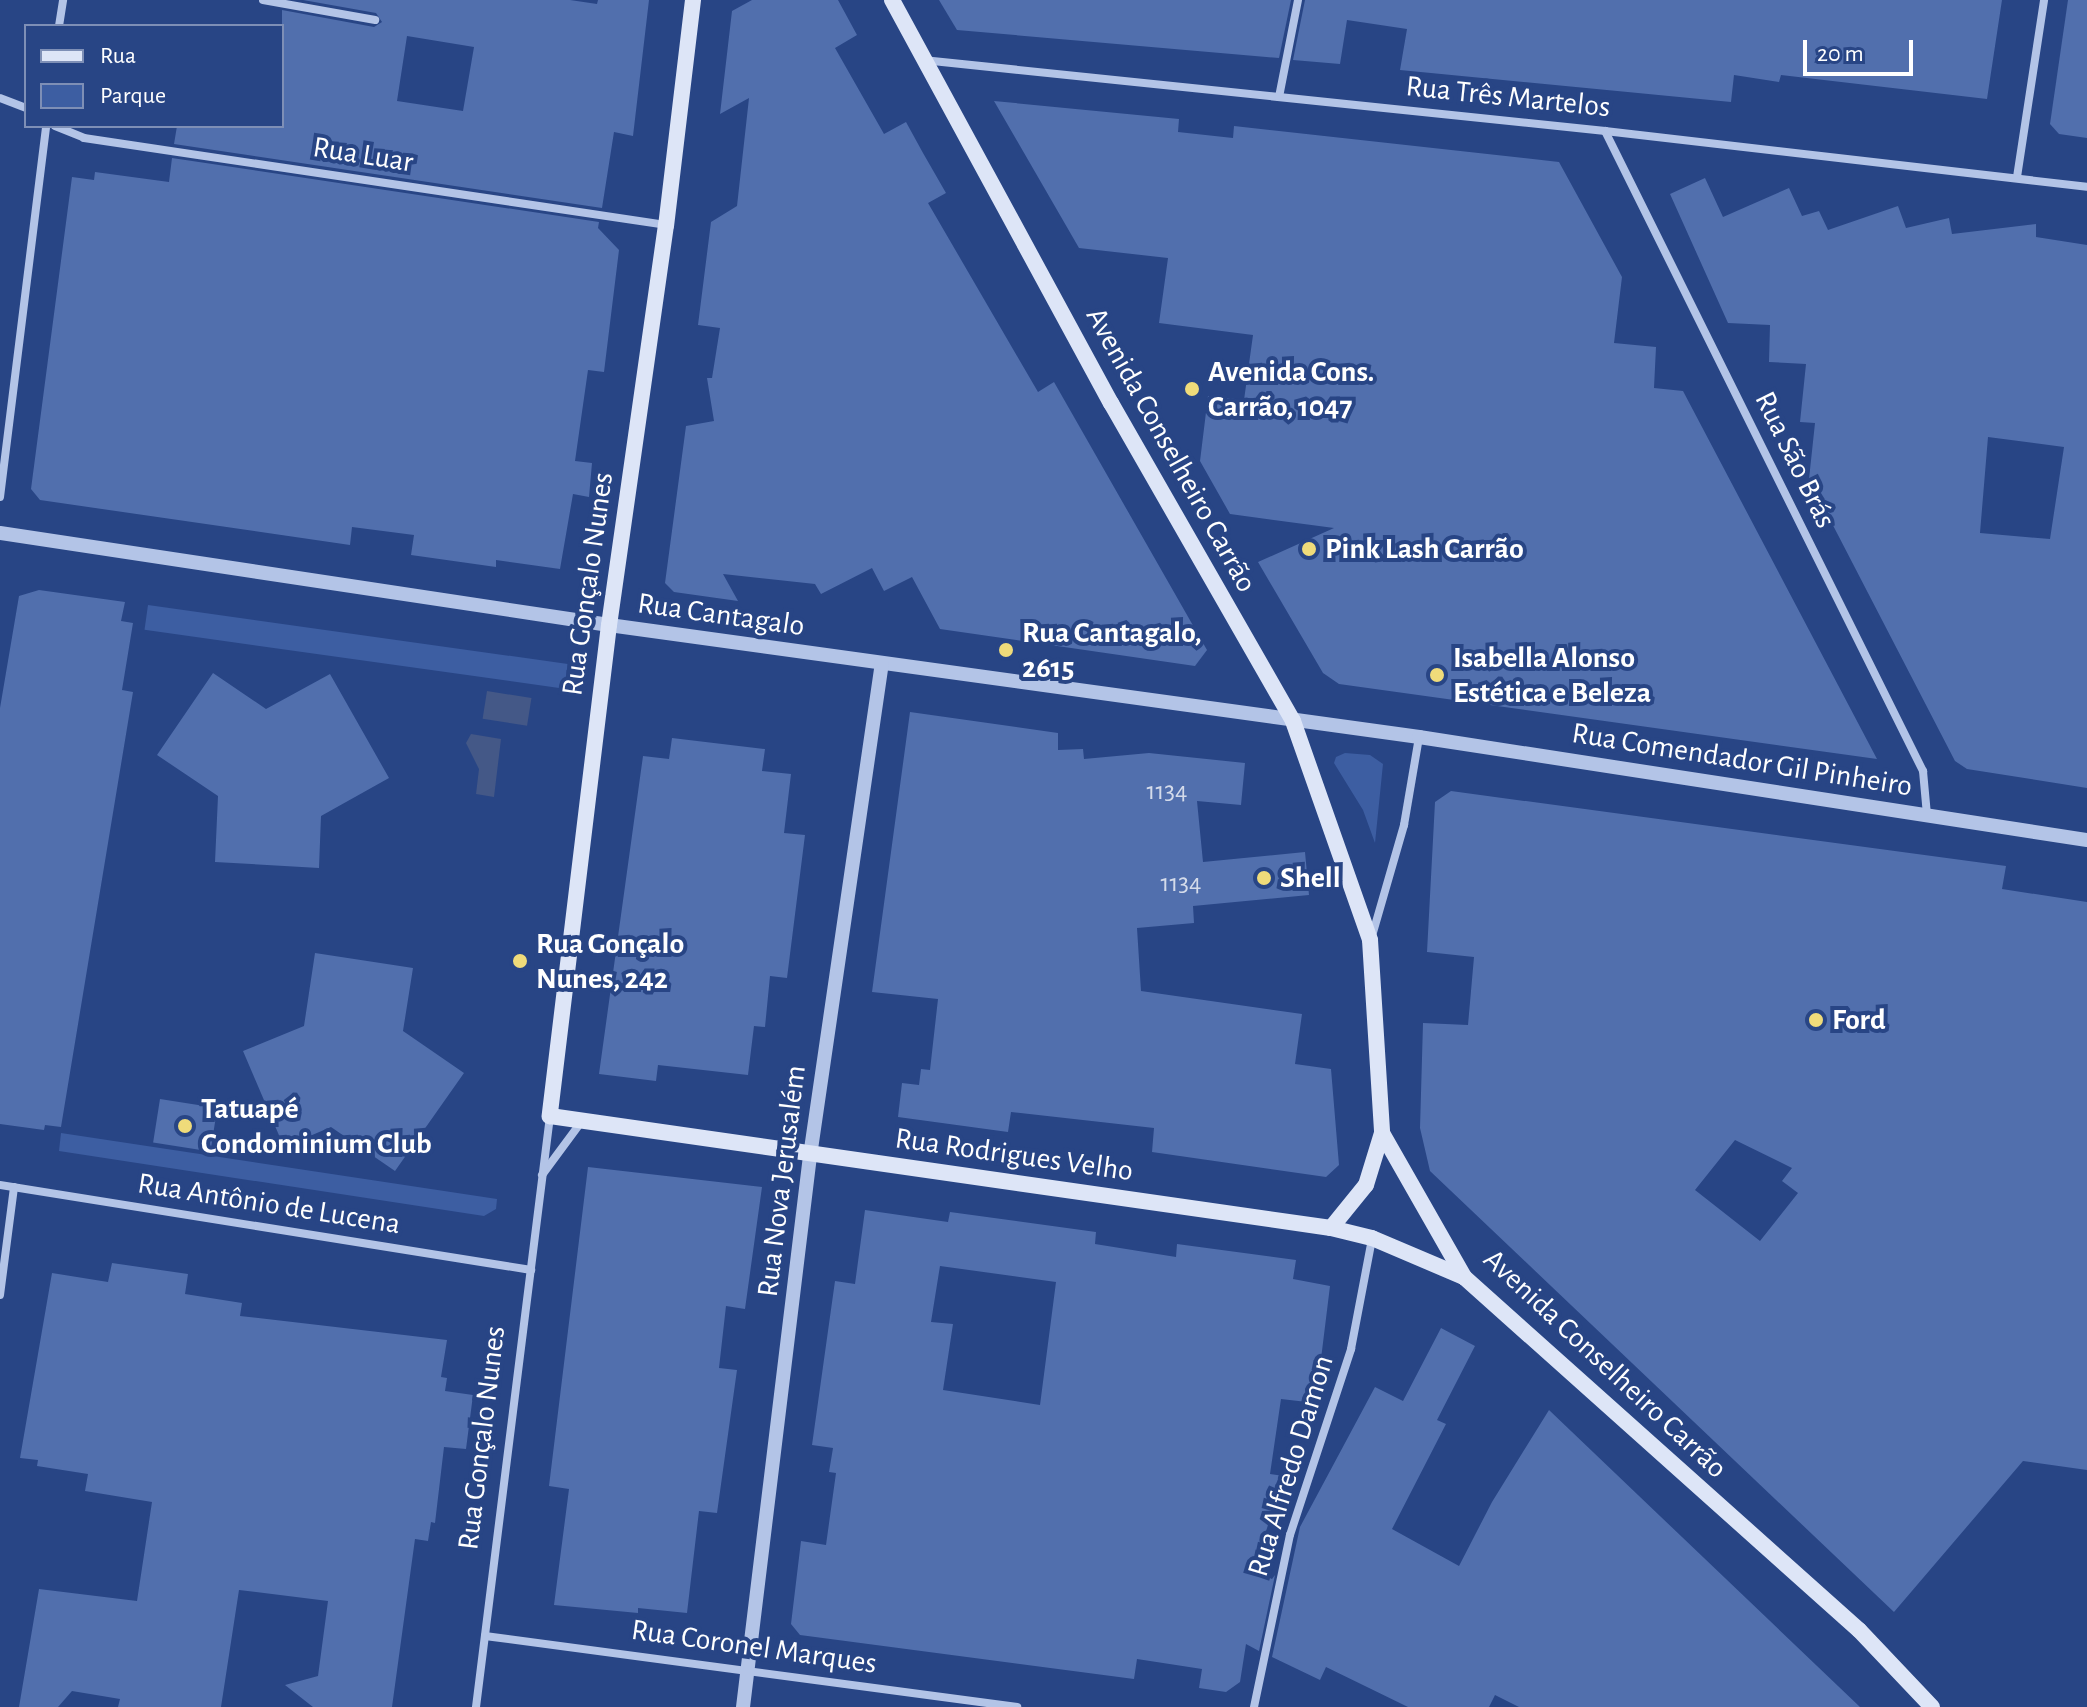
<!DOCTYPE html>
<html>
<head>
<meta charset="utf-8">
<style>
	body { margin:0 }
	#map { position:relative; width:2087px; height:1707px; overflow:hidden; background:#284585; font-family:"Alegreya Sans",sans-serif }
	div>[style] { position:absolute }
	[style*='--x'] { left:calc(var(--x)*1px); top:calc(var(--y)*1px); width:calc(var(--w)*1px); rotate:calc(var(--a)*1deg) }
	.green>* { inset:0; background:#3d5ea2; transform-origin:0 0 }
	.water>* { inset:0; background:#445887; transform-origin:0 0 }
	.building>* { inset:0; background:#516fad; transform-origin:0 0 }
	.minor>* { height:8px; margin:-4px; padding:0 4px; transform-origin:4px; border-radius:4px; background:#b3c4e7 }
	.tertiary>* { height:14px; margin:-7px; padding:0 7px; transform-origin:7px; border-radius:7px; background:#b3c4e7 }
	.secondary>* { height:16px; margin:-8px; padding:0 8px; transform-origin:8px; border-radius:8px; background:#dde5f7 }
	.dots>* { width:22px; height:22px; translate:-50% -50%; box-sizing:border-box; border:4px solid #284585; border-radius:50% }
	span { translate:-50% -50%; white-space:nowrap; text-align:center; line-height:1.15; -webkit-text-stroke:8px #284585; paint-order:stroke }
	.number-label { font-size:26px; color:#d4dbea }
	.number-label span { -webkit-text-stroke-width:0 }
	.street-label { font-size:30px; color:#fff }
	.poi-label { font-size:30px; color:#fff; font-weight:700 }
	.left { translate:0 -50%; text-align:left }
	.legend { position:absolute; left:24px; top:24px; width:260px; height:104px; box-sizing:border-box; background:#284585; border:2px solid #7e8fb6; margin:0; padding:10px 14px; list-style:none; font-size:24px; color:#fff }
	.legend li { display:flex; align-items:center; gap:16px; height:40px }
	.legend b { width:40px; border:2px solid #7e8fb6 }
	.scale { position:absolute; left:1803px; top:40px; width:110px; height:36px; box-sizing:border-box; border:4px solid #fff; border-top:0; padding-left:10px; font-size:24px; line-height:28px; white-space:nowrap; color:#fff; -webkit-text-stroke:6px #284585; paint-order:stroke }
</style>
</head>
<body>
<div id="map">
	<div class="green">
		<div style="left:148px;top:605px;width:424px;height:25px;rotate:8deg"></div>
		<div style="clip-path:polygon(1345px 753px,1370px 755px,1383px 764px,1375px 843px,1363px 810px,1334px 763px,1336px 757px)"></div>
		<div style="clip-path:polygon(61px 1133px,497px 1199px,496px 1209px,484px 1216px,59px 1151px)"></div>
	</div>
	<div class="water">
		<div style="left:487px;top:691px;width:45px;height:28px;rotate:9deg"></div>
		<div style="clip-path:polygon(471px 734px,501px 739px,494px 797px,476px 794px,479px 769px,466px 743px)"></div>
	</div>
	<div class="building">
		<div style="clip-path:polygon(evenodd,303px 0,570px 0,597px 4px,598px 0,649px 0,633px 136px,614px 132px,602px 208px,174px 144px,177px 126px,282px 126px,282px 10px,374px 27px,382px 22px,376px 13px,303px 0,407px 36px,474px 47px,463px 111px,397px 101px,407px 36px)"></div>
		<div style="clip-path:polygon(752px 0,838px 0,857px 35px,835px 48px,884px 134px,906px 122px,923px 153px,946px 193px,928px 203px,1038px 392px,1054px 382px,1207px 650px,1195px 666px,940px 629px,912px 577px,884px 591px,872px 568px,821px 594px,815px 584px,723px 574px,738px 601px,674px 592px,665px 583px,686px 426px,714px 421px,707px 378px,712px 378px,720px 328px,698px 325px,711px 222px,737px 206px,749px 98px,720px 114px,732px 11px)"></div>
		<div style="clip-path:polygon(939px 0,1291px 0,1279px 58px,957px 30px)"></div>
		<div style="clip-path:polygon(1305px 0,2002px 0,1987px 99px,1781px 75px,1779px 82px,1734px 75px,1731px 102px,1400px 70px,1407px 29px,1347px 20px,1340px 64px,1293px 60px)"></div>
		<div style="clip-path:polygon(2068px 0,2087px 0,2087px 138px,2059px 134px,2050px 124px)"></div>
		<div style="clip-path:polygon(994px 101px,1179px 119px,1178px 132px,1233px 138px,1234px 126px,1559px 162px,1622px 277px,1614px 343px,1656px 347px,1654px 388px,1683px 391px,1877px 759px,1339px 684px,1323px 673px,1258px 562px,1334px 528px,1230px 514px,1200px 461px,1208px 396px,1244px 400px,1253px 335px,1159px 323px,1168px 258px,1079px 248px)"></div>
		<div style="clip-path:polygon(172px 158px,599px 222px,598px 228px,619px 250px,604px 372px,588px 370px,575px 461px,592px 463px,589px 497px,573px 494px,560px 569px,496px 560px,496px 567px,411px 555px,414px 535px,352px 527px,350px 545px,40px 500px,31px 489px,72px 177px,94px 180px,95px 172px,169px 182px)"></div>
		<div style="clip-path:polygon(evenodd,1705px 178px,1723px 217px,1789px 188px,1802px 216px,1819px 211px,1828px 230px,1898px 206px,1906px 228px,1949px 218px,1952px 234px,2036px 224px,2036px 237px,2087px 245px,2087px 788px,1967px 769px,1955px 761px,1809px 479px,1815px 423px,1800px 422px,1806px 364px,1769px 362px,1770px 325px,1728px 323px,1670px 194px,1705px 178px,1988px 437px,2064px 447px,2050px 539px,1980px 533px,1988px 437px)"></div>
		<div style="clip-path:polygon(39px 590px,125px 602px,121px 621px,133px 623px,122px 690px,133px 692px,61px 1127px,45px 1125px,44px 1130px,0 1124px,0 708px,19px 596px)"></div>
		<div style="clip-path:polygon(213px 673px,266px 709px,330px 674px,389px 778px,321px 816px,319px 868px,215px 862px,218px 796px,157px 755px)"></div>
		<div style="clip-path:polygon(910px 712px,1058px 733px,1058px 750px,1083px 749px,1084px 759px,1149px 753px,1245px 763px,1241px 805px,1197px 801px,1203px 862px,1305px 852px,1309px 895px,1193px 906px,1194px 923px,1137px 928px,1141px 991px,1302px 1014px,1295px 1064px,1331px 1069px,1339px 1165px,1326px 1177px,1152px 1152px,1154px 1128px,1011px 1112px,1008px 1132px,898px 1117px,902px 1083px,919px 1085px,921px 1069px,930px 1070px,938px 999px,872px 992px)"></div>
		<div style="clip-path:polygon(672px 738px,765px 749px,762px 771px,791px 774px,784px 833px,805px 835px,787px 978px,770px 976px,765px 1027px,754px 1026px,748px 1075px,658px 1065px,656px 1081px,599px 1074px,643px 756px,669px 759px)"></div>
		<div style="clip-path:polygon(evenodd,1451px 791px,2006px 866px,2002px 889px,2087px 902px,2087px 1470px,2023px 1461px,1894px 1612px,1430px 1171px,1420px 1128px,1423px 1023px,1468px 1025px,1474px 957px,1427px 952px,1435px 802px,1451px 791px,1735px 1140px,1792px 1168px,1782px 1181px,1798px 1193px,1760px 1241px,1695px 1190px,1735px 1140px)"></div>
		<div style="clip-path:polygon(315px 953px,413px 968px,403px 1031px,464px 1073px,395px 1171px,331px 1127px,284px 1147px,243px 1051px,304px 1026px)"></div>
		<div style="left:160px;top:1099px;width:58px;height:44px;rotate:9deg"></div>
		<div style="clip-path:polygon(588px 1167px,762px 1187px,745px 1309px,726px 1306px,719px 1368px,737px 1370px,717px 1513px,699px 1511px,687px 1613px,638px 1608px,638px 1613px,554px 1605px,569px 1489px,549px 1486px)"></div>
		<div style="clip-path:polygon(evenodd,865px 1210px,948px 1222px,950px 1212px,1096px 1232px,1095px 1244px,1176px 1257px,1177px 1244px,1296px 1260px,1293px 1279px,1330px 1286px,1321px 1359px,1307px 1402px,1281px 1399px,1270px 1474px,1284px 1476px,1253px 1571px,1272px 1579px,1275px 1575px,1259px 1651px,1246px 1644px,1240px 1682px,1226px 1692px,1199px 1688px,1202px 1669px,1137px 1659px,1134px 1679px,800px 1635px,791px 1624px,801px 1541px,826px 1545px,836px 1473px,829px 1472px,833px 1448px,812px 1445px,835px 1281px,855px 1284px,865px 1210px,940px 1266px,1056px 1282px,1040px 1405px,943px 1390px,953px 1324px,931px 1322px,940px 1266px)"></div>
		<div style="clip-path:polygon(112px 1263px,188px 1274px,185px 1294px,242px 1303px,240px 1316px,447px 1340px,441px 1377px,447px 1378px,445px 1391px,473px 1395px,466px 1449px,444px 1447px,435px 1523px,431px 1522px,428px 1541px,415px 1539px,392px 1707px,313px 1707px,285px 1685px,318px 1676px,328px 1601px,239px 1590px,221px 1707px,118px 1707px,120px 1699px,72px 1691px,58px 1707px,19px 1707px,39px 1589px,137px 1601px,152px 1502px,85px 1491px,88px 1474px,37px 1466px,38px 1460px,20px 1458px,52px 1273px,108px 1282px)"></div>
		<div style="clip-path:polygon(1441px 1328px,1475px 1346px,1437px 1420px,1446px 1424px,1392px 1529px,1459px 1566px,1492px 1502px,1549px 1410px,1860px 1707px,1519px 1707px,1495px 1695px,1489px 1707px,1408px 1707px,1326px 1667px,1320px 1680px,1272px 1657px,1300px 1527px,1375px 1387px,1403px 1401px)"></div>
	</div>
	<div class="minor">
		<div style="--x:263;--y:0;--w:114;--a:10.1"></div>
		<div style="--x:59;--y:26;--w:26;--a:-81"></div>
		<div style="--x:923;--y:60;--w:686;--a:5.94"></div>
		<div style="--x:1605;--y:131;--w:485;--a:6.6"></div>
		<div style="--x:1279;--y:97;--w:99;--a:-78.9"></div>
		<div style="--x:0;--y:98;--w:28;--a:21"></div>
		<div style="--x:55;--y:126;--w:31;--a:22"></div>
		<div style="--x:84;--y:138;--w:588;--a:8.5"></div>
		<div style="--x:1605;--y:131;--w:715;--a:63.58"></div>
		<div style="--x:1923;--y:771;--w:44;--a:84.8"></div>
		<div style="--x:2017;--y:177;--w:179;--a:-81.3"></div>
		<div style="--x:0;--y:497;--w:374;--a:-82.9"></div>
		<div style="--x:1372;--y:936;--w:116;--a:-73.9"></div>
		<div style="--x:1404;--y:825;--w:89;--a:-80.3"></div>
		<div style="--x:542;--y:1175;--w:67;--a:-53.5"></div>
		<div style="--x:0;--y:1185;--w:538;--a:9.09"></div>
		<div style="--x:0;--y:1295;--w:109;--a:-82.6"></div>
		<div style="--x:485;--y:1636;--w:537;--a:7.6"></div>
		<div style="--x:476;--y:1707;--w:596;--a:-82.86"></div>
		<div style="--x:1254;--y:1707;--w:176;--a:-78.2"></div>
		<div style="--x:1290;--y:1535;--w:196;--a:-71.8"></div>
		<div style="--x:1351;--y:1349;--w:112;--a:-79.2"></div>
	</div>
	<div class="tertiary">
		<div style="--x:0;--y:533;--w:616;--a:8.59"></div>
		<div style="--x:609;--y:625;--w:818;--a:7.87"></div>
		<div style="--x:1419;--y:737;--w:676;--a:8.77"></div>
		<div style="--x:743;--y:1707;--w:555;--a:-83.07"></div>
		<div style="--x:810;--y:1156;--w:498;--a:-81.7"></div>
	</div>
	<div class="secondary">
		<div style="--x:693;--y:0;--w:227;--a:96.8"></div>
		<div style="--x:666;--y:225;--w:404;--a:98.1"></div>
		<div style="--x:609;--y:625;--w:495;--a:96.9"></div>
		<div style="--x:550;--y:1116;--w:789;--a:8.16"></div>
		<div style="--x:1331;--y:1228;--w:42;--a:13.7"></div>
		<div style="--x:1372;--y:1238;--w:100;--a:23"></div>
		<div style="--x:892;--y:0;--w:459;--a:61.5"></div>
		<div style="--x:1111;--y:403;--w:366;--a:60.2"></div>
		<div style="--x:1293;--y:721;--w:232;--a:70.6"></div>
		<div style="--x:1370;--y:940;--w:193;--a:86.4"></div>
		<div style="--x:1382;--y:1133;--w:166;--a:60.3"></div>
		<div style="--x:1464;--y:1277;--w:530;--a:41.79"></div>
		<div style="--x:1859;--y:1630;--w:106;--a:46.5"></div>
		<div style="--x:1331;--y:1228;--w:55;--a:-50.9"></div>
		<div style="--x:1366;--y:1185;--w:54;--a:-72.9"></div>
	</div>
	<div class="dots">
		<div style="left:1192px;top:389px;background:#efdb7a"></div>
		<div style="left:1309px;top:549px;background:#efdb7a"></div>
		<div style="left:1006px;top:650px;background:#efdb7a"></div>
		<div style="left:1437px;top:675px;background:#efdb7a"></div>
		<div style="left:1264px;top:878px;background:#efdb7a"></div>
		<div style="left:520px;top:961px;background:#efdb7a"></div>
		<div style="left:1816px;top:1020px;background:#efdb7a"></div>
		<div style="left:185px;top:1126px;background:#efdb7a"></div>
	</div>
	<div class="number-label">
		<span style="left:1167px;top:792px">1134</span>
		<span style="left:1181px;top:884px">1134</span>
	</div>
	<div class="street-label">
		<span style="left:1508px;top:97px;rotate:6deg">Rua Três Martelos</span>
		<span style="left:363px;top:155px;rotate:9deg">Rua Luar</span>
		<span style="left:1171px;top:450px;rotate:61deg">Avenida Conselheiro Carrão</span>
		<span style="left:1795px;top:460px;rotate:64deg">Rua São Brás</span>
		<span style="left:588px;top:584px;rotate:-82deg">Rua Gonçalo Nunes</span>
		<span style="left:721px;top:615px;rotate:8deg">Rua Cantagalo</span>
		<span style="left:1742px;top:760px;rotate:9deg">Rua Comendador Gil Pinheiro</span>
		<span style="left:1014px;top:1155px;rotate:8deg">Rua Rodrigues Velho</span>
		<span style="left:782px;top:1181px;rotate:-83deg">Rua Nova Jerusalém</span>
		<span style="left:269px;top:1204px;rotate:9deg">Rua Antônio de Lucena</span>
		<span style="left:1605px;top:1364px;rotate:43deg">Avenida Conselheiro Carrão</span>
		<span style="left:482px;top:1438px;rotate:-83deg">Rua Gonçalo Nunes</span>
		<span style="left:1291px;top:1466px;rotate:-73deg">Rua Alfredo Damon</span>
		<span style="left:754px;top:1647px;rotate:8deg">Rua Coronel Marques</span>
	</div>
	<div class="poi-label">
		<span class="left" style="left:1208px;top:389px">Avenida Cons.<br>Carrão, 1047</span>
		<span class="left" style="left:1325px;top:549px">Pink Lash Carrão</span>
		<span class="left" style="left:1022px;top:650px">Rua Cantagalo,<br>2615</span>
		<span class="left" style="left:1453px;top:675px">Isabella Alonso<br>Estética e Beleza</span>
		<span class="left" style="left:1280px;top:878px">Shell</span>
		<span class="left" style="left:536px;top:961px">Rua Gonçalo<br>Nunes, 242</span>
		<span class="left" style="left:1832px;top:1020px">Ford</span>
		<span class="left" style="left:201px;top:1126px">Tatuapé<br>Condominium Club</span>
	</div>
	<ul class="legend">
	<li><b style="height:10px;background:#dde5f7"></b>Rua</li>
	<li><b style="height:22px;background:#3d5ea2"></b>Parque</li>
	</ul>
	<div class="scale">20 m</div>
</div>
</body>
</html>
